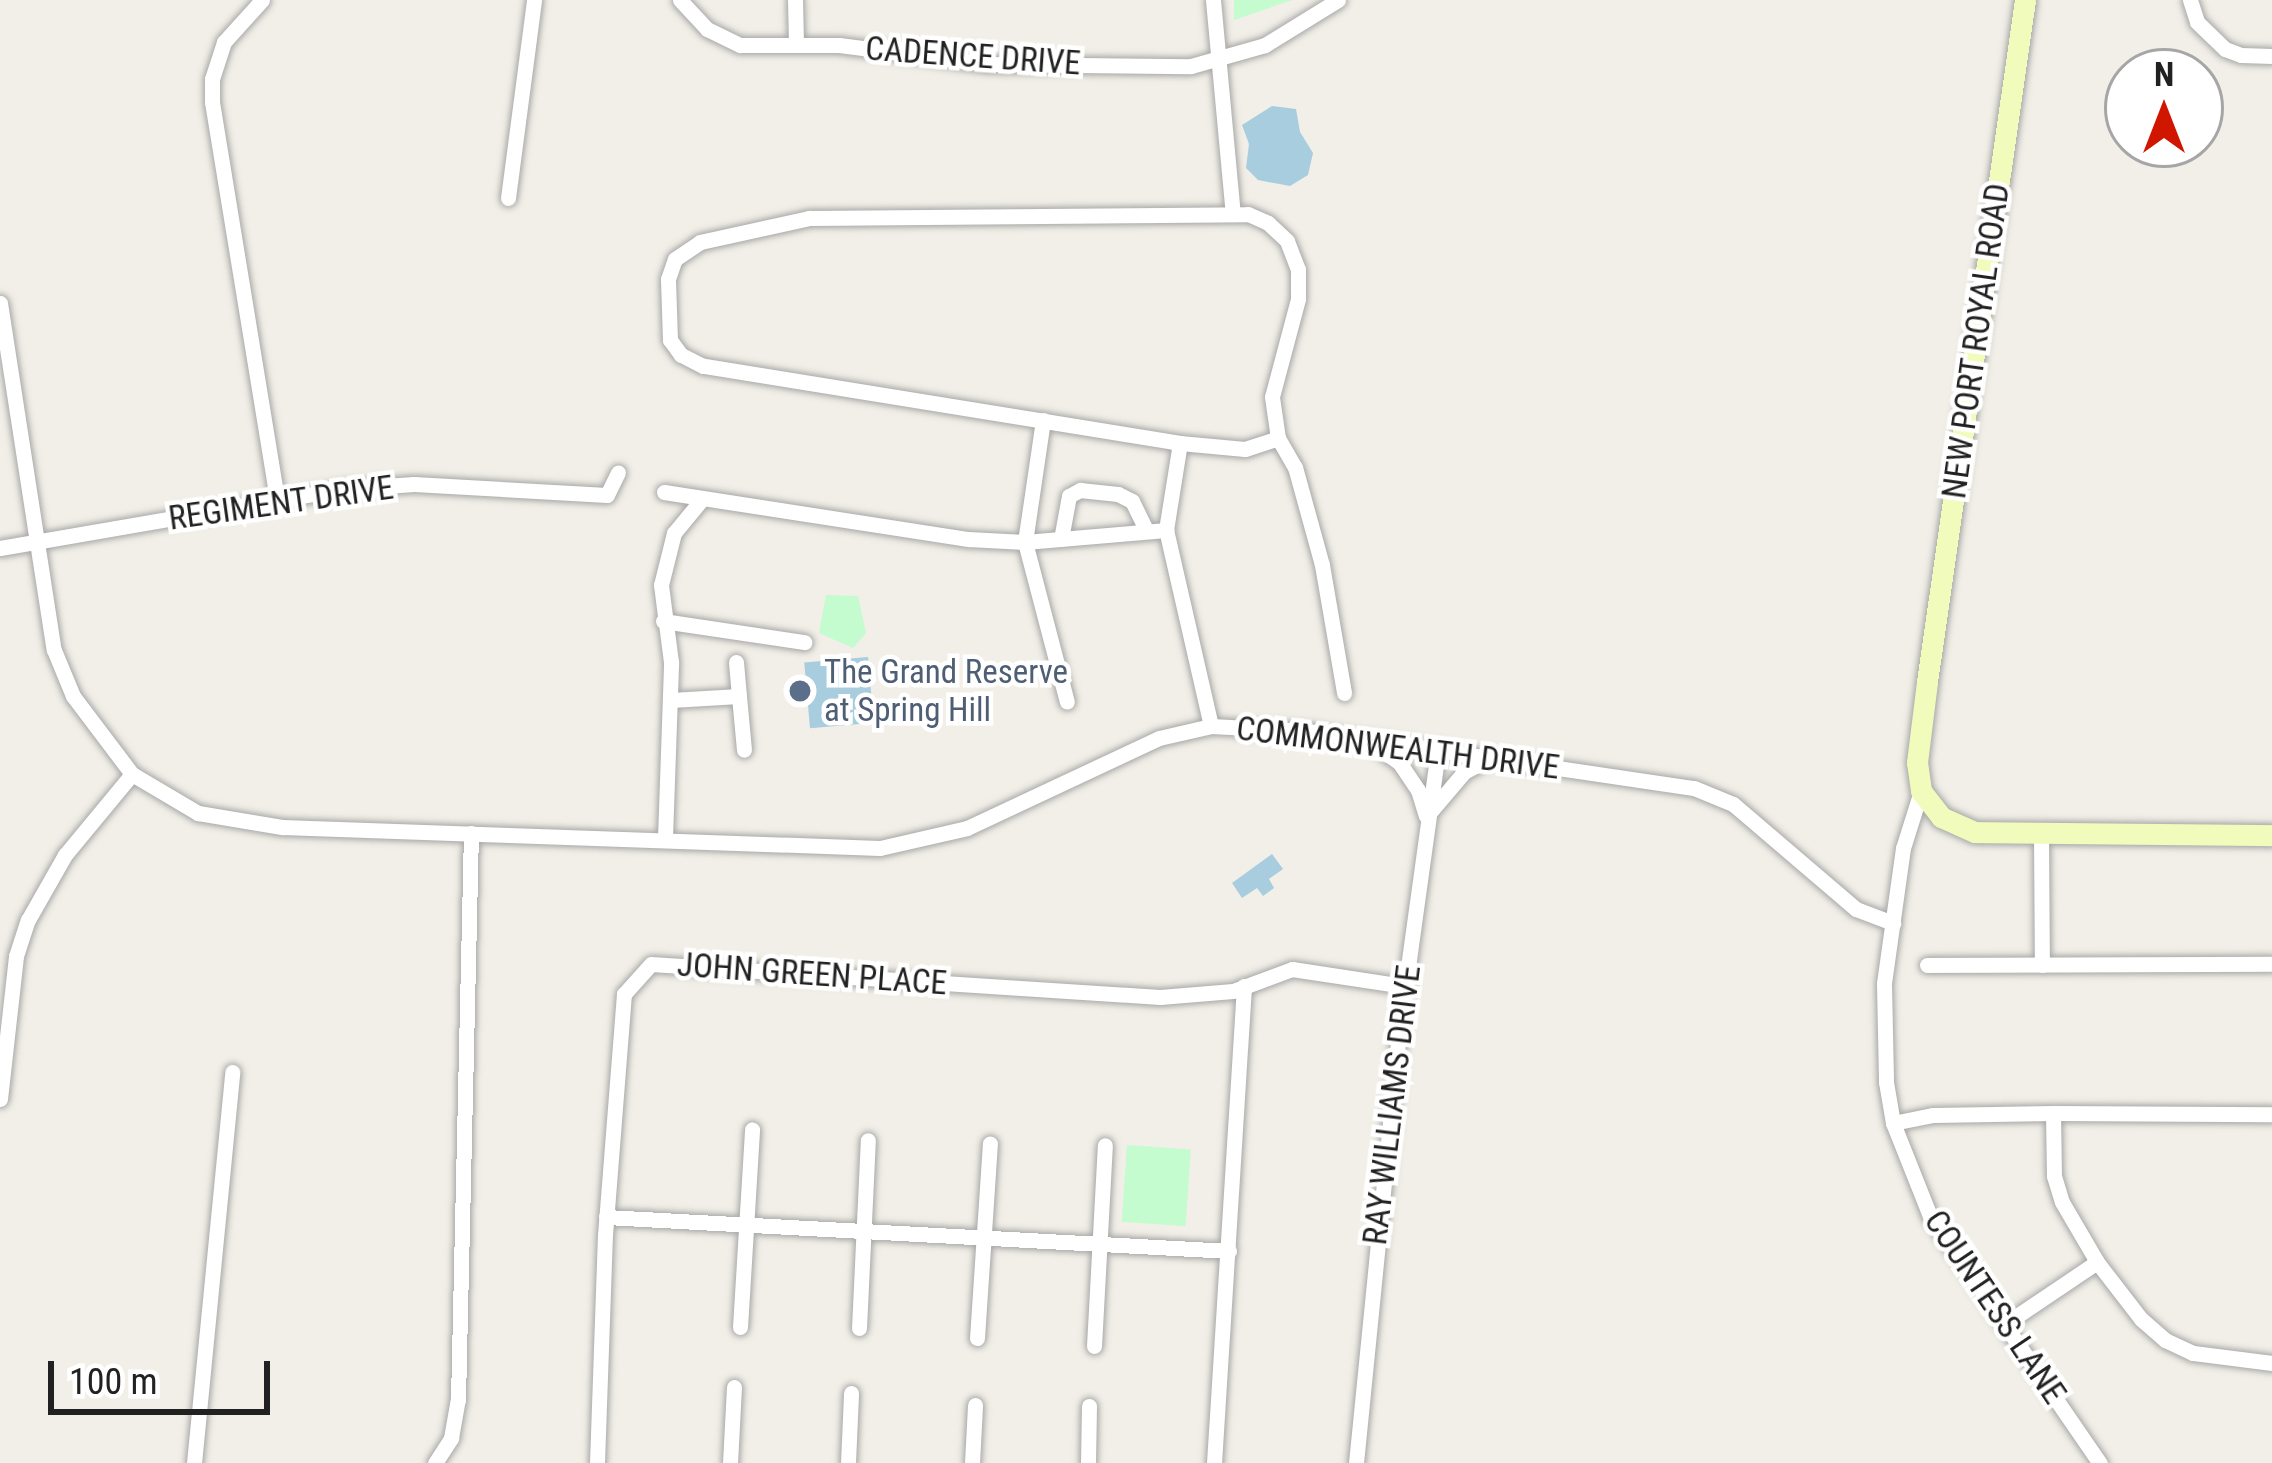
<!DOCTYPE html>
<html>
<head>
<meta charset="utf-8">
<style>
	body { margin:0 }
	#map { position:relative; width:2272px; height:1463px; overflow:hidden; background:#f1efe7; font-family:"Roboto Condensed",sans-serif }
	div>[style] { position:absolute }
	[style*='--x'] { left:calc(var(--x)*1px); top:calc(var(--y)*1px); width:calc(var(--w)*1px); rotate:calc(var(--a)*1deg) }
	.park>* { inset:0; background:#c4fbcf; transform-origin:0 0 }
	.water>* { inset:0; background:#a7cddf; transform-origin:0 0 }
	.roads { filter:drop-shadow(0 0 3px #a8a8a8) drop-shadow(0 0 3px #a8a8a8) }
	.street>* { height:15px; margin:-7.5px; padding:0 7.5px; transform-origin:7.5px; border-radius:7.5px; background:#fff }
	.secondary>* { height:21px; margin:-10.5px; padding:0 10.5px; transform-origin:10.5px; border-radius:10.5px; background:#f1fbbb }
	.dots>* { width:33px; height:33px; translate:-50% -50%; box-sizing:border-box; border:6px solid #fff; border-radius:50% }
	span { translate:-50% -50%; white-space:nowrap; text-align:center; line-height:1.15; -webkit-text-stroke:9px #fff; paint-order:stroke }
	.street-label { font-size:33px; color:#212121 }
	.service-label { font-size:33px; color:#4e5e75 }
	.left { translate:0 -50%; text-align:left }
	.north { position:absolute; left:2104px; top:48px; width:120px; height:120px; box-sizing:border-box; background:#fff; border:3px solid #a6a6a6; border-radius:50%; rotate:0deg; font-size:33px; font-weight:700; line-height:48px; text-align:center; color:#212121 }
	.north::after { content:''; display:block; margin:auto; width:42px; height:54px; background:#d11600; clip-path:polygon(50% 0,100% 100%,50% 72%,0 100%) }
	.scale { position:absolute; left:48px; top:1361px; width:222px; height:54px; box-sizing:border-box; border:6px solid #212121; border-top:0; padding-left:15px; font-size:36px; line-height:42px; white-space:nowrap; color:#212121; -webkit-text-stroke:9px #fff; paint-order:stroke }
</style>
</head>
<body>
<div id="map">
	<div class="park">
		<div style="clip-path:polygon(1234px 0,1292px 0,1234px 20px)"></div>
		<div style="clip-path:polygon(826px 595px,858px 596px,866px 633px,853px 648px,819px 633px)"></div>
		<div style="left:1127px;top:1145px;width:64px;height:77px;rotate:4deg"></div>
	</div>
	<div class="water">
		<div style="clip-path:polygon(1272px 106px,1296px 109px,1300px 132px,1313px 153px,1308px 175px,1290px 186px,1258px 180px,1246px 168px,1249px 144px,1242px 125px)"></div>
		<div style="left:868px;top:657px;width:66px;height:64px;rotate:85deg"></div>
		<div style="clip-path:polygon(1272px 854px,1283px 869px,1269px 879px,1274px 888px,1263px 896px,1257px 888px,1242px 898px,1232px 883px)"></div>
	</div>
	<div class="roads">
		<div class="street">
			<div style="--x:262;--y:0;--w:57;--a:132.1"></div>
			<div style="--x:224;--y:42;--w:39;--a:108"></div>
			<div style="--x:212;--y:79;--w:23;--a:90"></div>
			<div style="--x:212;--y:102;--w:402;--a:80.7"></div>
			<div style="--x:680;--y:0;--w:40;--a:47"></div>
			<div style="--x:707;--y:29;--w:37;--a:26"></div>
			<div style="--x:740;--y:45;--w:99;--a:0"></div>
			<div style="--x:839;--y:45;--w:149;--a:7.3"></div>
			<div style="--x:987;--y:64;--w:204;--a:0.6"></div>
			<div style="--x:1191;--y:66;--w:77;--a:-15.8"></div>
			<div style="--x:1265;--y:45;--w:86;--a:-31.7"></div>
			<div style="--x:795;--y:0;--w:44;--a:88.7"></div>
			<div style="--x:1213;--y:0;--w:215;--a:84.7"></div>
			<div style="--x:2190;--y:0;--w:23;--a:72"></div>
			<div style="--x:2197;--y:22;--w:39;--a:44"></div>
			<div style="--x:2225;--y:49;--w:17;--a:21"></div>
			<div style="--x:2241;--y:55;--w:31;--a:2"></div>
			<div style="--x:508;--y:198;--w:200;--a:-82.5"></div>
			<div style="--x:0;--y:303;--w:351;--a:81.2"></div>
			<div style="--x:54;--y:650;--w:50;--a:67.6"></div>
			<div style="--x:73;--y:696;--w:98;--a:52.9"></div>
			<div style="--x:132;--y:774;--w:77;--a:30.6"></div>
			<div style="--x:198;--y:813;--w:85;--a:9.5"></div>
			<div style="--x:282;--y:827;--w:598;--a:2.01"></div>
			<div style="--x:880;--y:848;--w:89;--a:-12.9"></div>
			<div style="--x:967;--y:828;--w:212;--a:-25.1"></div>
			<div style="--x:1159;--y:738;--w:53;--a:-13"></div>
			<div style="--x:1211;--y:726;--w:96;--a:3"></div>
			<div style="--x:1307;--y:731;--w:391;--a:8.4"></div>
			<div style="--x:1694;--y:788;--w:42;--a:22.3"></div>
			<div style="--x:1733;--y:804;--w:162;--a:40.5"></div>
			<div style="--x:1856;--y:909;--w:40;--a:21"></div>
			<div style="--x:1043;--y:420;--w:123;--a:98.4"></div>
			<div style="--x:1025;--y:542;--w:142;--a:-4.9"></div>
			<div style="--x:1180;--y:443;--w:483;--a:-170.8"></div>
			<div style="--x:703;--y:366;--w:25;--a:-153"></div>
			<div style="--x:681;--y:355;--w:19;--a:-126"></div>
			<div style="--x:670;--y:340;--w:61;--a:-91.9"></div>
			<div style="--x:668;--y:279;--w:21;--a:-71"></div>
			<div style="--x:675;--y:259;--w:30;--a:-34"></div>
			<div style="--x:700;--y:242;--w:112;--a:-12.4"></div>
			<div style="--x:809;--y:218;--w:439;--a:-0.5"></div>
			<div style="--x:1248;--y:214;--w:22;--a:24"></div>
			<div style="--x:1268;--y:223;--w:26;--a:43"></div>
			<div style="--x:1287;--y:241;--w:30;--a:69"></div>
			<div style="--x:1298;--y:269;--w:30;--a:90"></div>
			<div style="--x:1298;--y:299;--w:101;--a:104.9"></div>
			<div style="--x:1272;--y:397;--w:41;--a:81.7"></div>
			<div style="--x:664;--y:492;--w:308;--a:8.8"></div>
			<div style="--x:968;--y:539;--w:57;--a:3"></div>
			<div style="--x:1025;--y:542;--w:165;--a:75.3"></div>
			<div style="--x:1061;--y:539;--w:44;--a:-79.5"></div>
			<div style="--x:1069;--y:496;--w:13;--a:-29"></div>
			<div style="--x:1080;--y:490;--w:38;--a:6"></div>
			<div style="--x:1118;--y:494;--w:16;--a:27"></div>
			<div style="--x:1132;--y:501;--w:30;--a:64"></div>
			<div style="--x:0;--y:548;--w:346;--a:-9.8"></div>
			<div style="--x:341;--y:489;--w:73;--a:-3.9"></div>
			<div style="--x:414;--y:484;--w:193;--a:3.3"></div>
			<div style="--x:607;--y:495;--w:25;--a:-64"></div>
			<div style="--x:663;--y:621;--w:143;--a:8.5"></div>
			<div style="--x:736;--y:662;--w:34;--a:85"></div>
			<div style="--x:671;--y:700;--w:68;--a:-3.4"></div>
			<div style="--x:739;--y:696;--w:54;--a:84.7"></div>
			<div style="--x:1211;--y:726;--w:201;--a:-102.9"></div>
			<div style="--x:1166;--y:530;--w:88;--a:-80.9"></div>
			<div style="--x:1180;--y:443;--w:65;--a:5.3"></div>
			<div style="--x:1245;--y:449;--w:35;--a:-18"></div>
			<div style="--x:1278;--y:438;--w:34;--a:60"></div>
			<div style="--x:1295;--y:467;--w:102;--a:74.6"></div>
			<div style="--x:1322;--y:565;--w:130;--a:80.2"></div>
			<div style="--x:1370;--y:742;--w:35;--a:35"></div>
			<div style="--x:1399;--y:762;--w:34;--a:56"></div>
			<div style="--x:1418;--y:790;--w:27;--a:73"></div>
			<div style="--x:1921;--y:791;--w:60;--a:107.5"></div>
			<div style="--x:1903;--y:848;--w:137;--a:98"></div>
			<div style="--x:1884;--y:984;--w:98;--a:88.8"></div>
			<div style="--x:1886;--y:1082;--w:42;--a:80.3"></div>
			<div style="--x:1893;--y:1123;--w:100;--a:68.3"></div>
			<div style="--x:1930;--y:1216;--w:300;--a:55.5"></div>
			<div style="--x:1431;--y:811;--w:51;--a:-49.8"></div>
			<div style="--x:1464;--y:772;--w:32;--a:-28"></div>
			<div style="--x:2041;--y:834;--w:131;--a:89.6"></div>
			<div style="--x:665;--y:838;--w:176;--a:-88"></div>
			<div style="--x:671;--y:662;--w:78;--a:-97.4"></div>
			<div style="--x:661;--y:585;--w:54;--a:-76"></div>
			<div style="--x:674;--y:533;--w:45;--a:-50.4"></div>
			<div style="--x:1927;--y:965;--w:345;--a:-0.2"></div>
			<div style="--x:0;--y:1099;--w:144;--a:-83.6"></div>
			<div style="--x:16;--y:956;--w:38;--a:-72"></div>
			<div style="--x:28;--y:920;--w:75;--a:-60.4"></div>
			<div style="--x:65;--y:855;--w:105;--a:-50.4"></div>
			<div style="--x:2053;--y:1113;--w:63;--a:89.1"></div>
			<div style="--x:2054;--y:1176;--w:27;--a:73"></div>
			<div style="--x:2062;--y:1202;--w:69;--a:59.7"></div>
			<div style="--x:2097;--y:1262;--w:72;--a:52.3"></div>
			<div style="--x:2141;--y:1319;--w:32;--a:41"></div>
			<div style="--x:2165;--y:1340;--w:31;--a:25"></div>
			<div style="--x:2193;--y:1353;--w:80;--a:7.2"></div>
			<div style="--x:1893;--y:1123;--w:41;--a:-11.3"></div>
			<div style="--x:1933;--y:1115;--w:120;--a:-1"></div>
			<div style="--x:2053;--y:1113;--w:219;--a:0.3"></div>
			<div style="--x:606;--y:1217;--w:624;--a:3.12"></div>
			<div style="--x:2005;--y:1324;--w:111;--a:-34"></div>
			<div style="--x:740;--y:1327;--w:198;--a:-86.5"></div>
			<div style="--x:859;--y:1328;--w:188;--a:-87.3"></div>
			<div style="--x:977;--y:1338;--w:195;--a:-86.2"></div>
			<div style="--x:1094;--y:1346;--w:201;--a:-86.9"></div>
			<div style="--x:194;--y:1463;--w:393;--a:-84.4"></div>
			<div style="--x:435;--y:1463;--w:30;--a:-57"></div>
			<div style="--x:451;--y:1438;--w:39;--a:-80"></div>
			<div style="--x:458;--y:1400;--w:567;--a:-88.69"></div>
			<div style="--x:597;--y:1463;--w:228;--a:-88"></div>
			<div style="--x:605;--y:1235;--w:242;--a:-85.5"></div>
			<div style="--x:624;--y:994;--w:40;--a:-48"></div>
			<div style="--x:651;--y:964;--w:510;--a:3.71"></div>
			<div style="--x:1160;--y:997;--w:73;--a:-4.7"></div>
			<div style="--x:1233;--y:991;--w:63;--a:-20.4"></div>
			<div style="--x:1292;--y:969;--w:114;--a:8.6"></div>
			<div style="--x:730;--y:1463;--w:76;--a:-87"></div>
			<div style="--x:848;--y:1463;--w:70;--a:-87.5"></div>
			<div style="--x:972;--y:1463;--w:58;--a:-87"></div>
			<div style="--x:1088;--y:1463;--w:57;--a:-89"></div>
			<div style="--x:1214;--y:1463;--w:478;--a:-86.4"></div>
			<div style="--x:1356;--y:1463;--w:426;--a:-84.3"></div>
			<div style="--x:1398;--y:1039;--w:293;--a:-82.1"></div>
		</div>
		<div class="secondary">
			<div style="--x:2025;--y:0;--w:689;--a:98.18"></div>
			<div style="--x:1927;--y:682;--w:81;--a:97.1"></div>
			<div style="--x:1917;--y:762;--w:29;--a:82"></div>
			<div style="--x:1921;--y:791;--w:33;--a:52"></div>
			<div style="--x:1941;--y:817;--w:37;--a:24"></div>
			<div style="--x:1975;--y:832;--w:297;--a:0.6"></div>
		</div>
	</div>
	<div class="dots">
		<div style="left:800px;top:691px;background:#5c6f8a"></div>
	</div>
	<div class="street-label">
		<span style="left:973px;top:56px;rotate:4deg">CADENCE DRIVE</span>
		<span style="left:1976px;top:341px;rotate:-82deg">NEW PORT ROYAL ROAD</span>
		<span style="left:281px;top:503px;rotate:-8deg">REGIMENT DRIVE</span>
		<span style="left:1398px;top:748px;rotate:7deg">COMMONWEALTH DRIVE</span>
		<span style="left:812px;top:974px;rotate:4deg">JOHN GREEN PLACE</span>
		<span style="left:1392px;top:1105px;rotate:-83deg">RAY WILLIAMS DRIVE</span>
		<span style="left:1995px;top:1307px;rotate:56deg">COUNTESS LANE</span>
	</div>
	<div class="service-label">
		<span class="left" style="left:824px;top:691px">The Grand Reserve<br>at Spring Hill</span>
	</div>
	<div class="north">N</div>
	<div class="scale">100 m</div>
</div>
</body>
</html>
